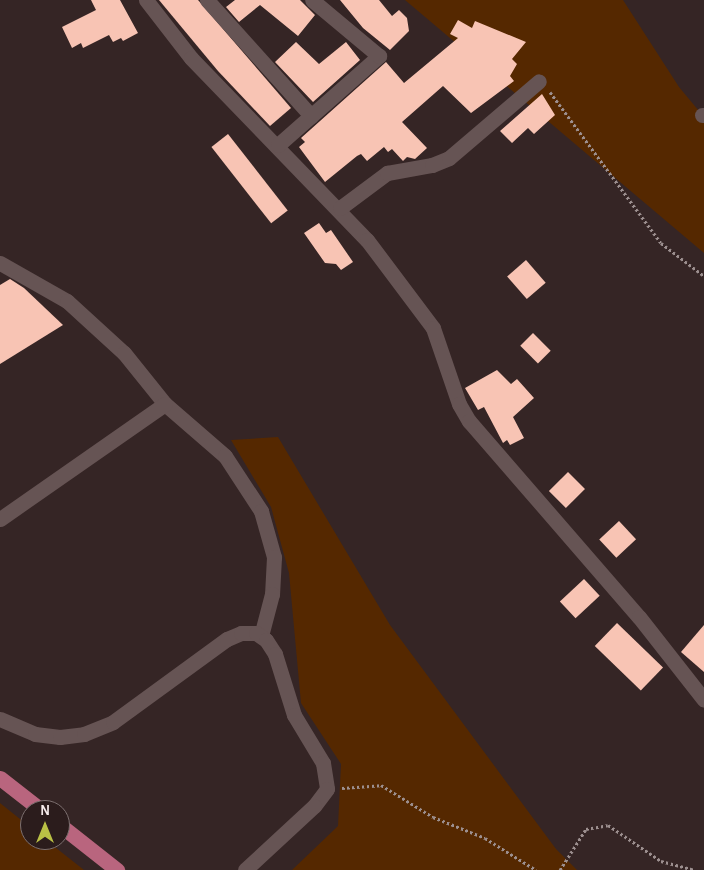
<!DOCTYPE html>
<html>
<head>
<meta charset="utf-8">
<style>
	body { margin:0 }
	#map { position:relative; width:704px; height:870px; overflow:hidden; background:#352525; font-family:"Alegreya Sans",sans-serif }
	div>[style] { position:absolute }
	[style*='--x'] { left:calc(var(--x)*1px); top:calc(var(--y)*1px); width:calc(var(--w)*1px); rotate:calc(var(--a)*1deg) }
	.green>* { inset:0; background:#552800 }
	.building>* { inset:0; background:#f8c4b4; transform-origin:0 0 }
	.path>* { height:3px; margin-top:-1.5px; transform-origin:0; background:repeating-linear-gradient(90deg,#9c8f8f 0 2.5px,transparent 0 5px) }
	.street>* { height:15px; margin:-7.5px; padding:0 7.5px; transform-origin:7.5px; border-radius:7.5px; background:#665454 }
	.secondary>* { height:15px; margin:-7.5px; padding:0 7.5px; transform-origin:7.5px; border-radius:7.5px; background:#665454 }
	.primary>* { height:15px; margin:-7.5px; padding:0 7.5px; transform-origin:7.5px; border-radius:7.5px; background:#b9657e }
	span { translate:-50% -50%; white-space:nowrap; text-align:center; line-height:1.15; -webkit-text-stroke:5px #2b1c1c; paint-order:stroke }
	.north { position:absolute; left:20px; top:800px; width:50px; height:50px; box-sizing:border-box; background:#2b1c1c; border:1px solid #7c6f6f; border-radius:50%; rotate:0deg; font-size:14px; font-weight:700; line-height:20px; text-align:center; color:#f6ebeb }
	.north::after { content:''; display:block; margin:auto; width:18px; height:22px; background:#bac045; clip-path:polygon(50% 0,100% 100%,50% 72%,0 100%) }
</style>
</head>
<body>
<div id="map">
	<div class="green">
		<div style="clip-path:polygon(405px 0,623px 0,679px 87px,704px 117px,704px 253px)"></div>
		<div style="clip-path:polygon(278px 437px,390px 625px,556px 849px,577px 870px,292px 870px,338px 826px,341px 764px,301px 703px,289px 573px,271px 507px,231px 440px)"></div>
		<div style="clip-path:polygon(0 803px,30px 827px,30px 840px,46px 840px,84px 870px,0 870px)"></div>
	</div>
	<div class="building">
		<div style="clip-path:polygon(91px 0,120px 0,138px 33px,123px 41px,121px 38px,113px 42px,109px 35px,83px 48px,81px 43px,72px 48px,62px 27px,96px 10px)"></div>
		<div style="clip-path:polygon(159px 0,198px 0,291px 108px,270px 126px,218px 71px)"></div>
		<div style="clip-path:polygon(235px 0,300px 0,315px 15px,298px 36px,260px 5px,239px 22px,226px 7px)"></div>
		<div style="clip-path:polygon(340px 0,379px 0,392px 16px,399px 10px,407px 18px,409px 31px,390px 50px,363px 28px)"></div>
		<div style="clip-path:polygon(458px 20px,472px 28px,475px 21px,526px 42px,512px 59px,517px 64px,510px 76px,514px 81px,471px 113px,443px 86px,402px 122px,427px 148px,415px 159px,407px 157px,403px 161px,392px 149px,388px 152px,384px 147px,367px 161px,361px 154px,357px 156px,325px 182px,299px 147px,305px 142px,301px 138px,386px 62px,404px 83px,458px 38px,450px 34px)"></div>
		<div style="clip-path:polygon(296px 42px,319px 64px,346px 42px,360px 60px,313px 102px,275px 62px)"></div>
		<div style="clip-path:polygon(542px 94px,555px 115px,534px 134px,528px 128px,512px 143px,500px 131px)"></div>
		<div style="left:228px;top:134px;width:97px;height:21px;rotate:52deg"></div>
		<div style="clip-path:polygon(319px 223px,326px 233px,331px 230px,353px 262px,341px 270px,336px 264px,325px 263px,304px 233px)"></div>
		<div style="left:526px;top:260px;width:30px;height:25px;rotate:49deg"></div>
		<div style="clip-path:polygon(10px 279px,24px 288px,63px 325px,0 364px,0 285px)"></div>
		<div style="left:533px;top:333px;width:25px;height:18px;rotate:45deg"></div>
		<div style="clip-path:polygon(497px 370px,511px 384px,517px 379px,534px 398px,513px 417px,524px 438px,510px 445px,507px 440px,503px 443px,484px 407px,478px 410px,465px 388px)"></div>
		<div style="left:568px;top:472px;width:24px;height:27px;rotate:45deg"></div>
		<div style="left:619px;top:521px;width:25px;height:27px;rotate:47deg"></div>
		<div style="left:584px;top:579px;width:23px;height:33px;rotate:47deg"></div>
		<div style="left:617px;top:623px;width:64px;height:32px;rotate:44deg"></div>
		<div style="clip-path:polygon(704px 625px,704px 672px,681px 652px)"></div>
	</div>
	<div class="path">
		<div style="--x:550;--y:92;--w:187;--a:53.7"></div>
		<div style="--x:661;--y:243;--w:54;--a:37.5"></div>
		<div style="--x:342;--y:788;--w:39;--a:-4"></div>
		<div style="--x:381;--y:785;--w:61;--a:31.6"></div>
		<div style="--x:433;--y:817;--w:56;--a:22"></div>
		<div style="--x:485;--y:838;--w:60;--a:32.1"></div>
		<div style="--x:560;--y:870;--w:49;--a:-57.6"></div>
		<div style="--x:586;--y:829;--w:22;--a:-10"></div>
		<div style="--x:608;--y:825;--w:64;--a:34.2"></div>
		<div style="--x:661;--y:861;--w:34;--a:15"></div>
	</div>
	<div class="street">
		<div style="--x:146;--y:0;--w:73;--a:52.2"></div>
		<div style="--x:191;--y:58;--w:253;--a:46"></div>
		<div style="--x:367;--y:240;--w:110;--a:53.1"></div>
		<div style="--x:433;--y:328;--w:80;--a:71.1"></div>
		<div style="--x:459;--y:404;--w:20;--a:60"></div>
		<div style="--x:469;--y:421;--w:259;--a:49.1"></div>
		<div style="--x:639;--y:617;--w:105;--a:51.9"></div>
		<div style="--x:207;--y:0;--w:156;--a:48.1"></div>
		<div style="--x:702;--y:115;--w:2;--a:0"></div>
		<div style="--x:278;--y:145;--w:135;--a:-41.4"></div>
		<div style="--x:379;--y:56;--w:87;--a:-140.1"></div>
		<div style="--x:340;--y:208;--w:59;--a:-36.7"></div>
		<div style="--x:387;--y:173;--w:46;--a:-10.1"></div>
		<div style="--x:432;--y:165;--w:18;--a:-22"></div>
		<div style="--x:449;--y:158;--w:118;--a:-40.5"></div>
		<div style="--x:0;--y:263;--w:77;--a:29.6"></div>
		<div style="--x:67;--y:301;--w:77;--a:42.4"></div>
		<div style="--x:124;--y:353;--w:65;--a:51.2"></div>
		<div style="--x:165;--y:404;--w:79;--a:40.9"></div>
		<div style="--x:225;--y:456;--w:66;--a:56.8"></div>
		<div style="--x:261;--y:511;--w:48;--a:74.2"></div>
		<div style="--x:274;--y:557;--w:37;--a:93"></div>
		<div style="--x:272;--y:594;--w:43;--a:104.7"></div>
		<div style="--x:0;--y:519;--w:201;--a:-34.9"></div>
	</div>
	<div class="secondary">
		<div style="--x:0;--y:719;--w:38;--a:23"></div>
		<div style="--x:35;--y:734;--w:25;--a:7"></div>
		<div style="--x:60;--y:737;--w:24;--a:-7"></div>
		<div style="--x:84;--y:734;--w:31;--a:-22"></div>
		<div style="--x:113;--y:722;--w:141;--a:-36.1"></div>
		<div style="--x:227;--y:639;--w:15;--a:-23"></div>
		<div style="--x:241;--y:633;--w:15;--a:0"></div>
		<div style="--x:256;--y:633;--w:12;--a:35"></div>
		<div style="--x:266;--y:640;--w:17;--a:57"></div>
		<div style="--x:275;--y:654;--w:64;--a:72.7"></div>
		<div style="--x:294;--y:715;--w:56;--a:58.9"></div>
		<div style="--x:323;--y:763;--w:26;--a:81"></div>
		<div style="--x:327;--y:789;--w:21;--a:127"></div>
		<div style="--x:314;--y:806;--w:94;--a:137.2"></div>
	</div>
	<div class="primary">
		<div style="--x:0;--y:778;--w:52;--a:38"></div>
		<div style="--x:60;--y:825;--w:73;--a:38.3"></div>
	</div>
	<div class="north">N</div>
</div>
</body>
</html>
